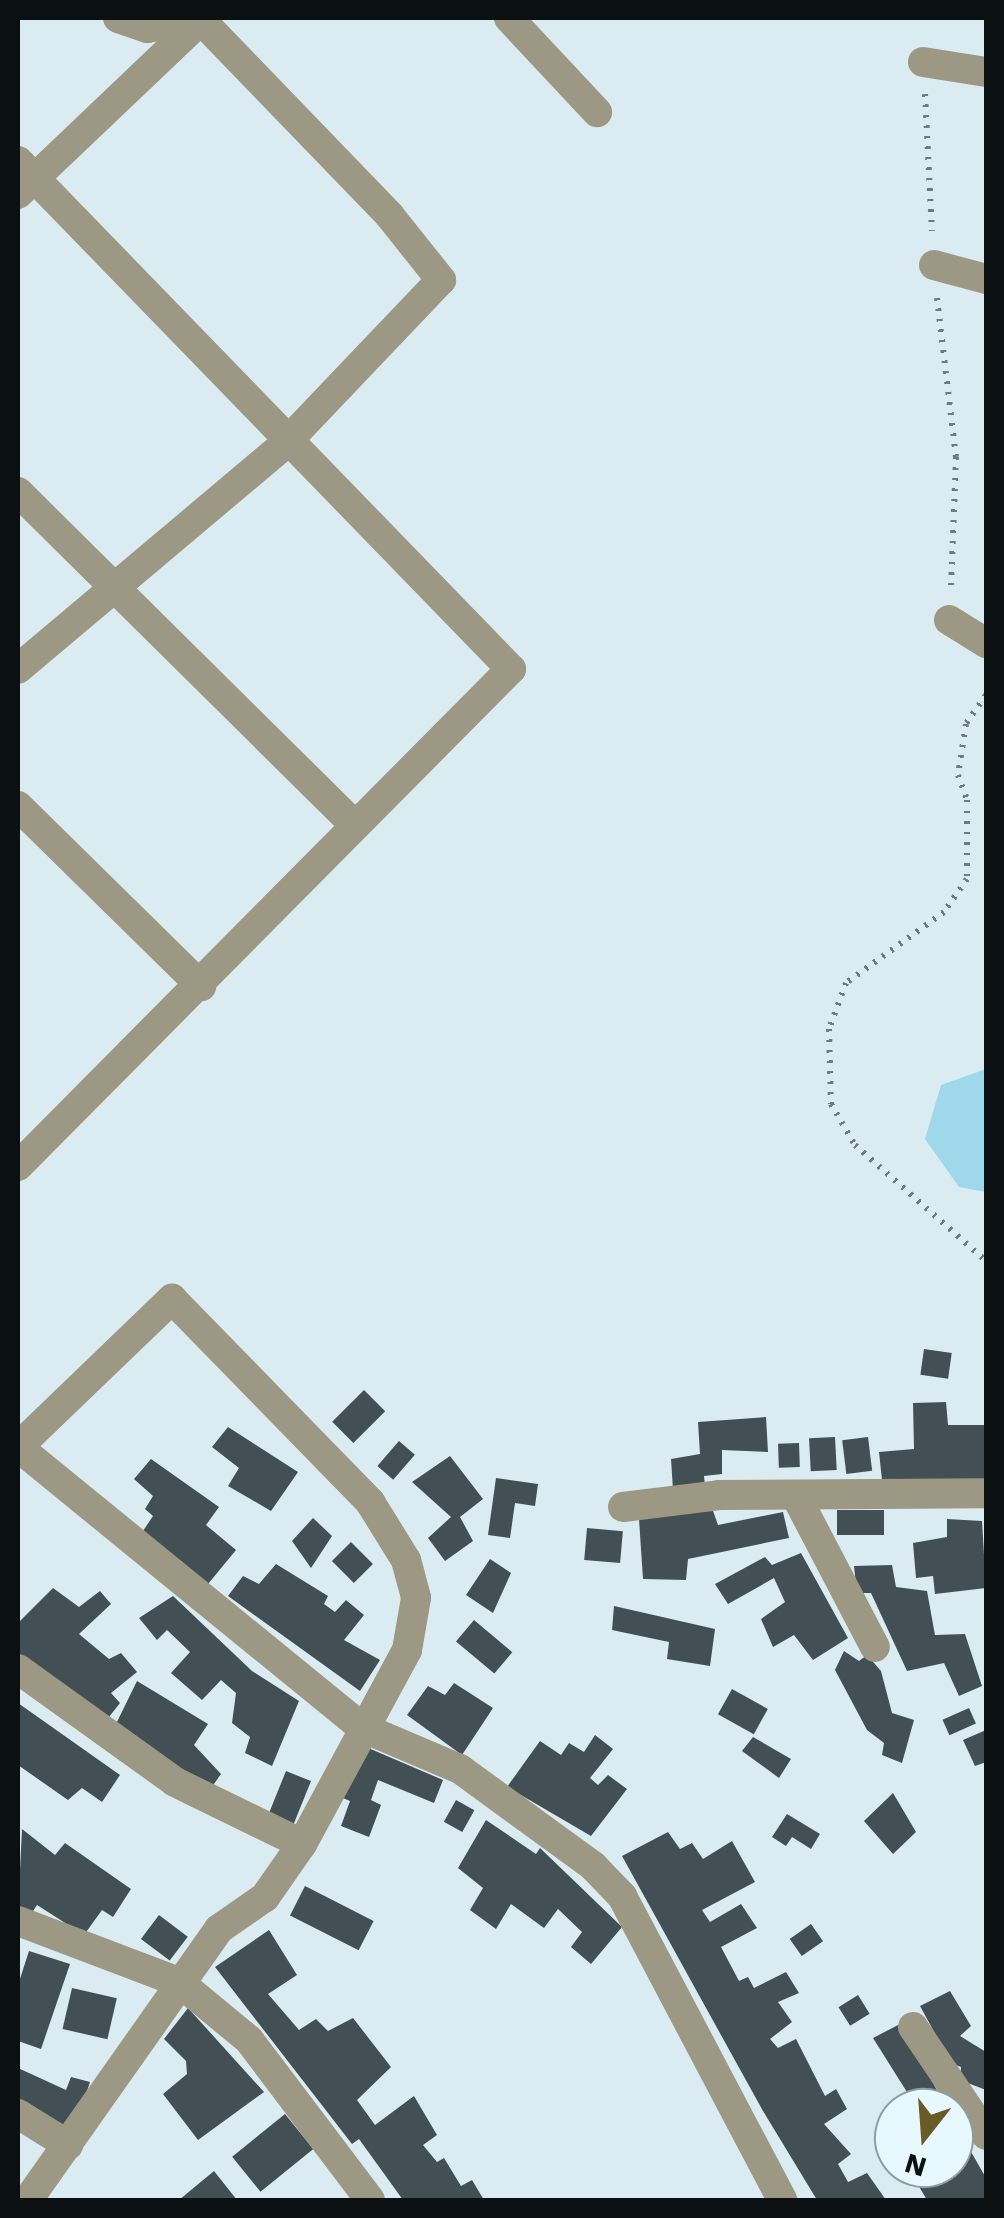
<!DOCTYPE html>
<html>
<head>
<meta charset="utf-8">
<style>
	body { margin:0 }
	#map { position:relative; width:1004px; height:2218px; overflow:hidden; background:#daebf1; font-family:"Work Sans",sans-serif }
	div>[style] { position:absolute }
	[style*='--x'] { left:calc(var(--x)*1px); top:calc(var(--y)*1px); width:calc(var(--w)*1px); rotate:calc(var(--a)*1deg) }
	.water>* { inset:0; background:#a0d8eb }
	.building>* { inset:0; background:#425056; transform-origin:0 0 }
	.path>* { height:6px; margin-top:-3px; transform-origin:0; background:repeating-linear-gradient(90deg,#6f7a7e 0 2.5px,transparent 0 10.5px) }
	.street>* { height:30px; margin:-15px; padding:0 15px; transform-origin:15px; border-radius:15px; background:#9c9884 }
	span { translate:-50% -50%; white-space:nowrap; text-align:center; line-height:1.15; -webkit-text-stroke:10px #e7f8fe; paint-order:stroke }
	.frame { position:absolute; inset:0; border:20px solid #0b1113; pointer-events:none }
	.north { position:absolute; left:874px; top:2088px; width:100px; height:100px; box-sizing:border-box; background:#e7f8fe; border:2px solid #8f9ca0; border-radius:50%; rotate:197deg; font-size:28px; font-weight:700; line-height:40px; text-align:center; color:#0b1113 }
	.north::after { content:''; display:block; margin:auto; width:35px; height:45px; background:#675c28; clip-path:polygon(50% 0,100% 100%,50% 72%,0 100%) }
</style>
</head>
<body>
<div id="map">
	<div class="water">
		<div style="clip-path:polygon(986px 1069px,986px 1192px,959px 1187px,925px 1139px,941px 1085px)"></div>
	</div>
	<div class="building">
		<div style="left:924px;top:1349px;width:28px;height:26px;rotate:8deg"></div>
		<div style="left:364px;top:1390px;width:30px;height:45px;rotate:45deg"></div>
		<div style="clip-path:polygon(946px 1402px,948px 1425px,984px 1425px,984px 1484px,882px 1480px,879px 1452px,914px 1449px,913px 1403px)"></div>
		<div style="clip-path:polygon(766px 1417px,768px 1452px,722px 1450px,722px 1474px,704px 1476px,705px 1487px,673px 1490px,671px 1459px,700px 1454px,698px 1422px)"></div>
		<div style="clip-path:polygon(228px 1427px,298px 1472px,271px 1511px,228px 1486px,239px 1468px,212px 1447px)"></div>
		<div style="left:835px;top:1437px;width:33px;height:26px;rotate:87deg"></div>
		<div style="left:868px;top:1437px;width:34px;height:26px;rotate:83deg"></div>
		<div style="left:399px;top:1441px;width:21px;height:33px;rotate:41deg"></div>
		<div style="left:799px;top:1443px;width:24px;height:21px;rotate:88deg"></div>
		<div style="clip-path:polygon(450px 1456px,483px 1499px,460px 1517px,473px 1541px,445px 1561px,428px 1538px,451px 1517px,412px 1482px)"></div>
		<div style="clip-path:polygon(151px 1459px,219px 1507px,206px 1525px,236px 1550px,208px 1584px,141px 1534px,153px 1516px,145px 1509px,153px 1496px,134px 1479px)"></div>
		<div style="clip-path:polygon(496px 1478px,538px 1484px,535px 1506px,515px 1503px,510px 1538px,488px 1535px)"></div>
		<div style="clip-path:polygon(712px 1508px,718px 1525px,783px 1512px,789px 1538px,688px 1559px,686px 1580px,643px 1579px,639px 1519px)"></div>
		<div style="left:837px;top:1510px;width:47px;height:25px"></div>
		<div style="clip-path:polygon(313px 1518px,332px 1536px,311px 1568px,292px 1541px)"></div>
		<div style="clip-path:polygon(947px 1519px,982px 1521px,986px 1588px,935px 1594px,933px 1576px,916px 1578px,913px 1543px,947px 1537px)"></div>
		<div style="left:587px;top:1528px;width:36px;height:32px;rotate:5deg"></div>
		<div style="left:351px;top:1542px;width:31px;height:27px;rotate:45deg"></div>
		<div style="clip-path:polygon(801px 1553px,848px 1638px,813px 1660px,794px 1635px,773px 1647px,761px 1619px,785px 1602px,774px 1578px,728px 1604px,715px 1584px,765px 1557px,772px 1565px)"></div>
		<div style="clip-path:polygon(490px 1559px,511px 1573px,493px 1613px,466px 1595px)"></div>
		<div style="clip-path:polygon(276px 1564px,328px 1596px,324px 1604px,335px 1612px,346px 1600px,364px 1615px,344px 1640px,380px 1660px,360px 1691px,228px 1596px,243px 1576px,259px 1584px)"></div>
		<div style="clip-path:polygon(892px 1565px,896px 1587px,927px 1591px,935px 1635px,965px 1634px,982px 1686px,959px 1696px,944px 1663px,907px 1671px,871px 1593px,857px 1593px,854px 1566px)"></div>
		<div style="clip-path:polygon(53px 1588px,79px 1607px,100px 1591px,111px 1604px,79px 1634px,109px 1659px,121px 1653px,137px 1672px,111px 1693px,120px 1703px,105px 1722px,18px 1664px,18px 1623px)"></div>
		<div style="clip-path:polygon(173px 1596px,252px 1671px,299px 1701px,272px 1766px,245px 1753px,250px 1737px,232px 1723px,236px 1693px,221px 1680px,202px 1700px,171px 1673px,190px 1652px,167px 1630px,157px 1640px,139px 1618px)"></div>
		<div style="clip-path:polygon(614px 1606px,715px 1629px,710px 1666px,667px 1659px,669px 1642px,612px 1630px)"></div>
		<div style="left:474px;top:1620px;width:50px;height:28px;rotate:40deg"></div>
		<div style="clip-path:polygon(844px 1651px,859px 1661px,867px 1655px,881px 1671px,892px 1713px,914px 1720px,902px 1763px,882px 1755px,884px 1743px,867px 1730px,835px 1670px)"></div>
		<div style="clip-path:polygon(137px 1681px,208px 1724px,194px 1745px,221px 1774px,209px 1791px,115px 1726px)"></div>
		<div style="clip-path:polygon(454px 1683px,493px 1708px,462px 1755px,407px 1715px,428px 1686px,445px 1695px)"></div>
		<div style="left:732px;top:1689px;width:41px;height:29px;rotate:29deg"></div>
		<div style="clip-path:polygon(18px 1703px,120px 1775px,102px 1802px,82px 1788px,68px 1800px,18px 1765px)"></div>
		<div style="left:969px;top:1708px;width:17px;height:29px;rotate:66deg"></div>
		<div style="clip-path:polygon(986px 1730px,986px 1762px,975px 1766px,963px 1740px)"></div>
		<div style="clip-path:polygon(595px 1735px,613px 1749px,590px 1778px,598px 1785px,608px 1775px,627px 1789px,591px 1836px,507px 1787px,540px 1741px,561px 1755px,569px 1743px,584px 1752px)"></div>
		<div style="clip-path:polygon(753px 1737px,791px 1759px,779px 1778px,742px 1751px)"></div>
		<div style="clip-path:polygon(366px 1747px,443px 1780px,434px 1803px,378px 1780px,371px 1800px,381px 1805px,369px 1837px,341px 1826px,350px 1801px,343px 1798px)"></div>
		<div style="left:286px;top:1771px;width:27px;height:48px;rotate:22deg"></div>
		<div style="clip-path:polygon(893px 1793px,916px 1832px,893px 1854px,864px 1821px)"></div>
		<div style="left:456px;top:1800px;width:21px;height:25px;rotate:29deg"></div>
		<div style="clip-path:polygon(787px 1814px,820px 1834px,811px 1849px,792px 1837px,786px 1846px,772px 1837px)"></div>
		<div style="clip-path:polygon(486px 1820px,536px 1854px,540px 1848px,622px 1927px,591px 1964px,571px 1947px,582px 1932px,558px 1909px,544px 1928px,511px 1904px,496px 1929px,470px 1910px,483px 1888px,458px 1868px)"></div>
		<div style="clip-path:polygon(22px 1829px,55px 1855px,65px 1843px,131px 1889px,113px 1917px,102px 1910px,84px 1935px,37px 1905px,29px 1917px,18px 1910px)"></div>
		<div style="clip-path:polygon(668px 1832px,680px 1849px,692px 1843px,703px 1859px,732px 1841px,755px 1882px,702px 1910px,710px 1922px,741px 1904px,757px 1928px,721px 1947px,739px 1981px,748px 1977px,754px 1988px,786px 1972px,799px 1993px,778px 2002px,792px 2022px,770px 2039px,778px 2048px,796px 2039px,825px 2096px,836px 2089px,847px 2109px,824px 2124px,851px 2154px,838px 2164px,848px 2182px,867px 2173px,886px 2200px,817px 2200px,763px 2111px,622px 1856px)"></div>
		<div style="left:305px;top:1886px;width:77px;height:33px;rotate:27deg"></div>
		<div style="left:159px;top:1915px;width:36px;height:30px;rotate:37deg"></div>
		<div style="left:811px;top:1924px;width:21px;height:26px;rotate:55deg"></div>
		<div style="clip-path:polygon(269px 1930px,297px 1975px,268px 1994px,299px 2030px,316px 2019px,328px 2031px,353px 2018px,391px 2067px,357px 2100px,375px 2125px,414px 2096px,437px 2135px,423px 2145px,437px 2162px,444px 2158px,461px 2186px,472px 2180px,484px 2200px,403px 2200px,359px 2139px,352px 2144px,215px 1967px)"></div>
		<div style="clip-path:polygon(29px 1951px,70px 1964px,41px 2049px,18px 2041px,18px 1985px)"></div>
		<div style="left:72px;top:1988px;width:46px;height:42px;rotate:13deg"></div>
		<div style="clip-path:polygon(950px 1991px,971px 2026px,960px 2036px,986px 2052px,986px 2090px,960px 2080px,961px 2067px,951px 2063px,920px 2006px)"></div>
		<div style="left:858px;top:1995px;width:22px;height:23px;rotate:58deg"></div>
		<div style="clip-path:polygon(188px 2008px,264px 2092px,198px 2140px,163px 2094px,187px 2074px,186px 2061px,164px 2039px)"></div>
		<div style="clip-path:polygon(900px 2024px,947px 2108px,917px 2108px,873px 2038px)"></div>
		<div style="clip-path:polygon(18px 2068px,66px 2090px,71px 2077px,90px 2082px,72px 2136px,18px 2101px)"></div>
		<div style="left:285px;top:2114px;width:45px;height:68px;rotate:51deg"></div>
		<div style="clip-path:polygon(954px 2122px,986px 2178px,986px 2200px,927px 2200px,908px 2168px,954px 2168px)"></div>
		<div style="clip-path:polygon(214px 2171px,237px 2200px,179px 2200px)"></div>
	</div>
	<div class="path">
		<div style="--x:925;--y:94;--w:137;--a:87.1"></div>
		<div style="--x:937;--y:298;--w:160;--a:83.2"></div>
		<div style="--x:956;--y:457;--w:132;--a:92.2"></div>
		<div style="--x:986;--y:695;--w:35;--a:125"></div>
		<div style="--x:966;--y:724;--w:52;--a:98.9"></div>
		<div style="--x:958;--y:775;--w:27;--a:70"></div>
		<div style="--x:967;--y:800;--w:79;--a:90"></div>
		<div style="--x:967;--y:879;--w:40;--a:124.9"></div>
		<div style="--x:944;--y:912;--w:121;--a:144.1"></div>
		<div style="--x:846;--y:983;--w:49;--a:110.3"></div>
		<div style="--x:829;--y:1029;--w:75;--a:88.5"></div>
		<div style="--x:831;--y:1104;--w:48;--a:59.7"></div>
		<div style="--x:855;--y:1145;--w:175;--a:41.5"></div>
	</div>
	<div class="street">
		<div style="--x:118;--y:18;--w:31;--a:19"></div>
		<div style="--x:147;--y:28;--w:58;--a:-10"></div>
		<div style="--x:509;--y:18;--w:129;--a:46.9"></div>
		<div style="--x:923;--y:62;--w:64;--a:9"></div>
		<div style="--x:18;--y:161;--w:708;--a:45.86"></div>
		<div style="--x:511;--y:669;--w:700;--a:134.77"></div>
		<div style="--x:18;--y:194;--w:253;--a:-43.6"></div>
		<div style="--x:201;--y:20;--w:272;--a:46"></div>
		<div style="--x:390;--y:216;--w:82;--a:51.4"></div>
		<div style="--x:441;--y:280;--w:226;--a:133.6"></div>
		<div style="--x:285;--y:444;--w:349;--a:139.9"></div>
		<div style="--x:934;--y:265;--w:54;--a:15.1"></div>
		<div style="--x:18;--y:492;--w:469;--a:44.7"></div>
		<div style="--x:949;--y:620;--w:44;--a:31.9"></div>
		<div style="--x:18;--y:806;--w:257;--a:44.5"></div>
		<div style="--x:18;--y:1447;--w:214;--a:-43.9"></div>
		<div style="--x:172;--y:1299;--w:284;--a:45.7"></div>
		<div style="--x:370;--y:1502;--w:68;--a:58.2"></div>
		<div style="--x:406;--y:1560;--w:39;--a:75"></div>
		<div style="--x:416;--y:1598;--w:53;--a:99.8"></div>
		<div style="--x:407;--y:1650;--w:221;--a:118.4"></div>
		<div style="--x:302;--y:1844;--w:65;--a:124.9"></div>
		<div style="--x:265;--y:1897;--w:56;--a:145.2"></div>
		<div style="--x:219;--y:1929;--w:332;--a:125.2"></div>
		<div style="--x:18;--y:1447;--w:443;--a:39.2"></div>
		<div style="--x:361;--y:1727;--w:108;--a:23"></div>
		<div style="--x:460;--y:1769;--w:165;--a:36.1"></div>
		<div style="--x:593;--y:1866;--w:42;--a:46"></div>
		<div style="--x:622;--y:1896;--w:344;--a:62.2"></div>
		<div style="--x:797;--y:1498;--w:168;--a:62.4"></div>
		<div style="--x:623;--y:1507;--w:97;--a:-7.1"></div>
		<div style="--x:719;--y:1495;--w:267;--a:-0.4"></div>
		<div style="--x:18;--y:1669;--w:193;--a:35.7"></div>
		<div style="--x:175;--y:1782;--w:141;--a:26"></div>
		<div style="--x:18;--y:1921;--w:172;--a:20.8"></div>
		<div style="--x:179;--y:1982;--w:91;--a:39.6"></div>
		<div style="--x:249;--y:2040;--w:201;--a:52.9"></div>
		<div style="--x:913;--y:2027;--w:130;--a:55.9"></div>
		<div style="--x:18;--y:2114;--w:59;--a:31.8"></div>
	</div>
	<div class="frame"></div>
	<div class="north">N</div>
</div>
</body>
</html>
